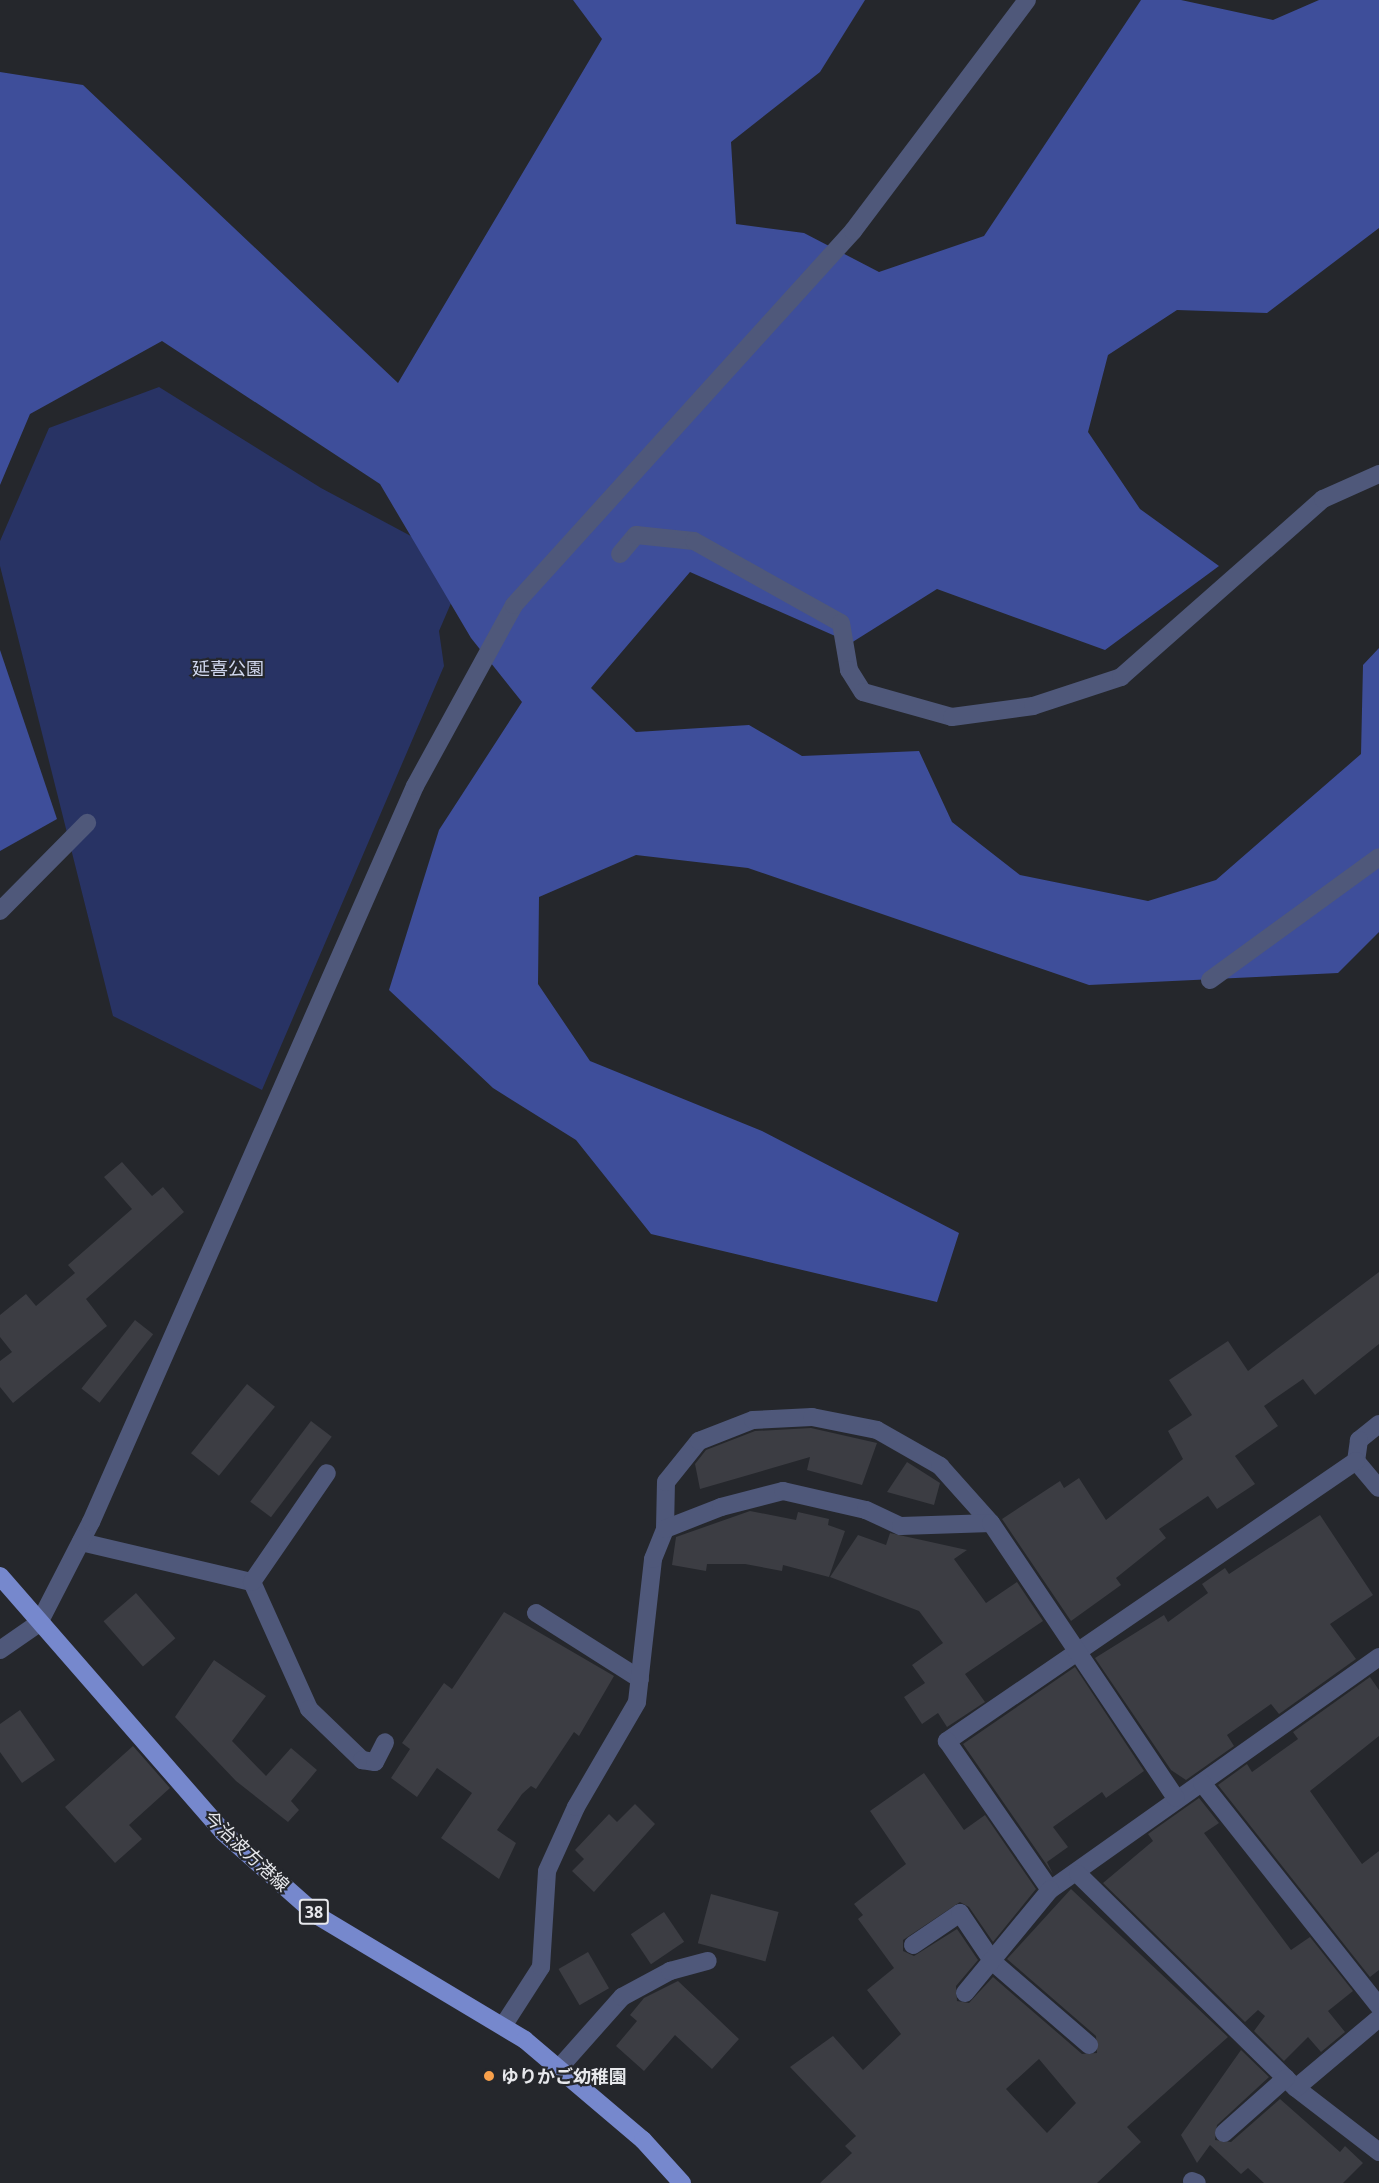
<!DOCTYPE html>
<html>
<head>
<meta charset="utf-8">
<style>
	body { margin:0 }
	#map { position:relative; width:1379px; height:2183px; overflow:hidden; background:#25272c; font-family:"Open Sans","Noto Sans JP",sans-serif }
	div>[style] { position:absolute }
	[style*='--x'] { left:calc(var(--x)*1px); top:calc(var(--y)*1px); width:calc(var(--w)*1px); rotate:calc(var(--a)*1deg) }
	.green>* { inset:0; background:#283364 }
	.forest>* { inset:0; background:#3e4e9a }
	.building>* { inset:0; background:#3c3d43; transform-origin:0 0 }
	.minor>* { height:18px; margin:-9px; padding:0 9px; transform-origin:9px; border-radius:9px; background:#4f587a }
	.major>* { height:18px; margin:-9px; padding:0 9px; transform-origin:9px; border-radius:9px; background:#7688cd }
	.dots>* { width:16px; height:16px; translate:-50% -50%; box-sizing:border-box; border:3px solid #25272c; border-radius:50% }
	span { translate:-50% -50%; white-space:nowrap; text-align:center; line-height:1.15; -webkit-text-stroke:4.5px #25272c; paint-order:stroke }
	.shield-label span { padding:2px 4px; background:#25272c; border:2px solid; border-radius:4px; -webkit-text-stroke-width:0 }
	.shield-label { font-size:16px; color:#e7e8ec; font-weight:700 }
	.park-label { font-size:18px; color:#d0d7ed }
	.street-label { font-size:18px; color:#e7e8ec }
	.poi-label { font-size:18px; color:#e7e8ec; font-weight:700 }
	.left { translate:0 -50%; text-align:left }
</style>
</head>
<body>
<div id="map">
	<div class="green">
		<div style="clip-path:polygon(159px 387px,321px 488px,467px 566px,439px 631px,444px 666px,262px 1090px,113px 1016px,0 566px,0 541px,49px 428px)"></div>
	</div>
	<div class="forest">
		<div style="clip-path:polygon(573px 0,865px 0,820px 72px,731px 142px,736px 224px,804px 233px,879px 272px,984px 236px,1141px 0,1181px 0,1273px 20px,1319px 0,1379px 0,1379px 228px,1267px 313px,1177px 310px,1108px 355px,1088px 432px,1140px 509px,1219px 566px,1105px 650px,937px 589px,851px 643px,690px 572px,591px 688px,636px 732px,749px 725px,802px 756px,919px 751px,952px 822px,1020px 875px,1148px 901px,1216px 880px,1361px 754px,1363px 665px,1379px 648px,1379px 932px,1338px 973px,1089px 985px,748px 868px,636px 855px,539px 897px,538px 984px,590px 1061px,762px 1131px,959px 1233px,937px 1302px,651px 1234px,576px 1140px,493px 1088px,389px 990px,439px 830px,522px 702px,471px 638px,380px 484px,162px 341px,30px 414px,0 485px,0 72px,83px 85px,398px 383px,602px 39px)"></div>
		<div style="clip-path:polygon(0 650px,57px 819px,0 851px)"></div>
	</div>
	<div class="building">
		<div style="clip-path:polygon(122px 1162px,152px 1196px,163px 1187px,184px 1212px,86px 1299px,107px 1326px,13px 1403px,0 1387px,0 1361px,12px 1352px,0 1337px,0 1315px,26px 1294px,36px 1306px,75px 1273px,68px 1265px,132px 1209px,104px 1177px)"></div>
		<div style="clip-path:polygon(1379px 1272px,1379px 1344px,1315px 1395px,1303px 1379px,1264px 1406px,1278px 1426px,1235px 1456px,1255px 1484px,1217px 1509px,1208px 1496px,1159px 1529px,1166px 1538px,1116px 1578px,1121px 1585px,1071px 1621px,1002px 1519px,1060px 1481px,1064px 1488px,1079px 1478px,1106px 1520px,1183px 1459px,1168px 1431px,1192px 1415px,1169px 1380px,1228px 1341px,1248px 1371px)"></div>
		<div style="left:135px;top:1320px;width:23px;height:87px;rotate:38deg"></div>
		<div style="left:247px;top:1384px;width:36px;height:89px;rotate:39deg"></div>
		<div style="left:311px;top:1421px;width:26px;height:101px;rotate:37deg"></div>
		<div style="clip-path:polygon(811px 1428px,877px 1443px,862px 1485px,807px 1470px,810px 1457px,700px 1489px,695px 1464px,706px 1450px,755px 1431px)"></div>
		<div style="clip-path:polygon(907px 1462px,940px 1483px,934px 1505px,887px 1492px)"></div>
		<div style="clip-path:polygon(750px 1511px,796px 1520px,798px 1512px,829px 1519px,828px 1525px,845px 1531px,829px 1577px,783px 1565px,782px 1571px,745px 1564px,707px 1564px,706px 1571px,672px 1565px,676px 1537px)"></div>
		<div style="clip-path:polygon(1320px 1515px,1373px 1595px,1330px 1624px,1356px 1659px,1279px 1714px,1271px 1704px,1227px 1735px,1234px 1746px,1186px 1780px,1171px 1770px,1095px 1658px,1164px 1615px,1168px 1622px,1208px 1593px,1202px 1584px,1225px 1568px,1229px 1574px)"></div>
		<div style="clip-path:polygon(890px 1533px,967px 1550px,954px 1559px,986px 1603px,1017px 1582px,1043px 1621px,965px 1674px,985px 1702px,947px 1727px,938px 1713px,922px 1724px,904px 1697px,925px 1683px,912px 1665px,943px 1643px,919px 1611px,830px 1577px,858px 1535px,886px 1545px)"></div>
		<div style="left:136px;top:1593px;width:60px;height:43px;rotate:49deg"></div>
		<div style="clip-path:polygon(504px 1612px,614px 1676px,579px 1736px,574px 1732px,536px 1789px,531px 1786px,522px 1794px,497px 1830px,516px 1843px,499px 1879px,441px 1838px,472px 1793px,437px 1768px,417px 1797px,391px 1778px,410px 1749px,402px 1743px,444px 1683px,452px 1689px)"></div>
		<div style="clip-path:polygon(214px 1660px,266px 1696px,232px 1741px,266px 1776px,291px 1748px,317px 1770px,291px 1801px,299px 1810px,288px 1822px,236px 1781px,175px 1717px)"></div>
		<div style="clip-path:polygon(1075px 1667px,1144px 1771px,1106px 1798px,1102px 1792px,1053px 1827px,1068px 1847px,1047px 1862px,1053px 1874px,963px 1744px)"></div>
		<div style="clip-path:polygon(1370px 1677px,1379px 1690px,1379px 1736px,1310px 1791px,1362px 1864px,1379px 1851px,1379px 1970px,1370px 1977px,1218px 1785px,1247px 1764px,1252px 1772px,1298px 1739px,1293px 1732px)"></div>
		<div style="clip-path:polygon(20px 1710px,55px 1760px,22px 1783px,0 1752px,0 1724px)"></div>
		<div style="clip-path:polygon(133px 1746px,170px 1788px,129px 1825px,142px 1839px,115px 1863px,65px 1807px)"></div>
		<div style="clip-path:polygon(evenodd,924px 1773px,964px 1830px,985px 1815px,1036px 1889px,993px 1942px,969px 1907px,960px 1902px,903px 1940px,903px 1951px,914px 1956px,957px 1929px,978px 1960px,956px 1986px,957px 2001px,969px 2003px,993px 1977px,1082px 2054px,1097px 2053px,1096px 2036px,1007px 1959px,1071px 1889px,1228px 2037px,1127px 2127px,1141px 2142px,1097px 2183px,820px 2183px,852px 2153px,845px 2146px,856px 2136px,790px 2067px,833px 2036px,863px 2070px,901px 2034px,867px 1990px,894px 1968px,858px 1919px,863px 1915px,854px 1904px,906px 1864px,870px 1811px,924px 1773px,1039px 2059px,1076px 2103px,1047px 2133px,1006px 2089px,1039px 2059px)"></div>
		<div style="clip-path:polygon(1199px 1798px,1219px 1823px,1204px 1833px,1291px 1950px,1310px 1937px,1353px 1991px,1328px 2011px,1345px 2032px,1321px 2052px,1308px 2037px,1284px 2061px,1254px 2031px,1265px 2016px,1258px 2010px,1245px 2022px,1103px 1883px,1153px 1841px,1148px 1834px)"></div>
		<div style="clip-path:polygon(635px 1804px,655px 1824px,594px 1892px,572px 1871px,584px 1859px,575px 1850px,609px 1814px,617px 1822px)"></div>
		<div style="left:711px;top:1894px;width:70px;height:51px;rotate:15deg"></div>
		<div style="left:664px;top:1912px;width:36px;height:40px;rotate:56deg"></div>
		<div style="left:588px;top:1952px;width:42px;height:34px;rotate:60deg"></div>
		<div style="clip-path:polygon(678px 1981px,739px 2039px,712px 2069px,675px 2035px,644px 2071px,616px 2046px,637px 2021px,630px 2015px,644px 1998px)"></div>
		<div style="clip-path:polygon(1241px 2050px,1269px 2077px,1217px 2125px,1215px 2140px,1231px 2142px,1280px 2099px,1340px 2152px,1345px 2146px,1363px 2163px,1343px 2183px,1264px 2183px,1248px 2168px,1241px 2174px,1210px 2145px,1197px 2163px,1181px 2135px)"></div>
	</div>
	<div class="minor">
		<div style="--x:620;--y:554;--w:25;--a:-50"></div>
		<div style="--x:636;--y:535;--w:58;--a:5.9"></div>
		<div style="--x:694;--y:541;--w:168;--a:29.2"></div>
		<div style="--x:841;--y:623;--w:48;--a:80.3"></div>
		<div style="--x:849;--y:670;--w:26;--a:58"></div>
		<div style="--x:863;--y:692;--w:92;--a:15.7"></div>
		<div style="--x:952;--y:717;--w:82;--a:-7.7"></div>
		<div style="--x:1033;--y:706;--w:93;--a:-18.2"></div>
		<div style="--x:1121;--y:677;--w:269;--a:-41.4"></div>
		<div style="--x:1323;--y:499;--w:61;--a:-24.1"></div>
		<div style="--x:0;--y:911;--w:124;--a:-45.3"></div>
		<div style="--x:1210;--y:980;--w:209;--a:-36"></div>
		<div style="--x:1379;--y:1424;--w:26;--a:141"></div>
		<div style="--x:1359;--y:1440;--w:21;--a:98"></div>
		<div style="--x:1356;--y:1461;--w:35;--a:50"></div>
		<div style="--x:1356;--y:1461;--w:496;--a:145.6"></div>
		<div style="--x:947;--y:1741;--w:181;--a:55.3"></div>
		<div style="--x:1050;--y:1890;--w:403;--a:-35.3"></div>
		<div style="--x:665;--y:1529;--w:47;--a:-88.8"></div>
		<div style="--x:666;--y:1482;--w:53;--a:-51.2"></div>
		<div style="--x:699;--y:1441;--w:58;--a:-21.3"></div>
		<div style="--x:753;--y:1420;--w:59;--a:-2.9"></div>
		<div style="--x:812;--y:1417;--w:66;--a:11.3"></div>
		<div style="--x:877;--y:1430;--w:73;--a:29.7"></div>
		<div style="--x:940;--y:1466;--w:76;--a:48.2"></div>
		<div style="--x:81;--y:1542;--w:176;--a:13.2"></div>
		<div style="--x:252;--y:1582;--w:139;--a:65.8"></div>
		<div style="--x:309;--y:1709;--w:74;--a:43.9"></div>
		<div style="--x:362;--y:1760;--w:13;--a:9"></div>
		<div style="--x:375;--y:1762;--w:22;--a:-63"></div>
		<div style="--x:252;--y:1582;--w:132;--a:-55.5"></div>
		<div style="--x:536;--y:1613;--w:123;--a:32.4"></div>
		<div style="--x:0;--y:1650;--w:47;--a:-34.7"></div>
		<div style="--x:39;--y:1623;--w:114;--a:-62.8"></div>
		<div style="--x:91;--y:1522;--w:804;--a:-66.24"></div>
		<div style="--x:415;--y:786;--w:206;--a:-61.3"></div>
		<div style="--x:514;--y:605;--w:505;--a:-47.81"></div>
		<div style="--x:853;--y:231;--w:289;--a:-53"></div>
		<div style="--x:1202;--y:1783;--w:285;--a:51.6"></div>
		<div style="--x:1078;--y:1874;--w:305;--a:44.5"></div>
		<div style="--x:1296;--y:2088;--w:105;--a:37.6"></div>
		<div style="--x:913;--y:1945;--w:57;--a:-34.2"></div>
		<div style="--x:960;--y:1913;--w:59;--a:56"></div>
		<div style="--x:993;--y:1962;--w:127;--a:40.8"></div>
		<div style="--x:965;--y:1993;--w:134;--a:-50.5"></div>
		<div style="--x:503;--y:2026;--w:70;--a:-57.2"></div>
		<div style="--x:541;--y:1967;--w:96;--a:-86.4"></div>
		<div style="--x:547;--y:1871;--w:70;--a:-65.6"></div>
		<div style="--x:576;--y:1807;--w:121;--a:-59.8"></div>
		<div style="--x:637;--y:1702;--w:144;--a:-83.6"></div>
		<div style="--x:653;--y:1559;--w:32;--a:-68"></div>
		<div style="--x:665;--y:1529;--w:60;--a:-21.4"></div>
		<div style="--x:721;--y:1507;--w:64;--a:-14.5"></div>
		<div style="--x:783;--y:1491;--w:85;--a:12.9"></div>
		<div style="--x:866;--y:1510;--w:38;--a:25"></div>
		<div style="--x:901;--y:1526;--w:90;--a:-1.9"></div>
		<div style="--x:991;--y:1523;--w:331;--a:56.1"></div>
		<div style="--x:559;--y:2068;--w:95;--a:-48.4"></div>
		<div style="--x:622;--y:1997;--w:55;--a:-28.4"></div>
		<div style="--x:670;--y:1971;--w:39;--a:-15"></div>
		<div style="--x:1296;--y:2088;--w:109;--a:-40.1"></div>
		<div style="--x:1224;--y:2133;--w:83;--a:-41.6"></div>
		<div style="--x:1192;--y:2181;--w:5;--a:22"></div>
	</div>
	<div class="major">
		<div style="--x:0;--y:1576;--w:340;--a:48.9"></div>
		<div style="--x:223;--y:1832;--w:127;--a:41.5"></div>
		<div style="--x:318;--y:1916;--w:241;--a:30.9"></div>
		<div style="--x:525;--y:2040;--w:155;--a:40.3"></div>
		<div style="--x:643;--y:2140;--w:58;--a:47.8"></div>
	</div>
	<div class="dots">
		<div style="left:489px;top:2076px;background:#f8a04b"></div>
	</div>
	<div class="shield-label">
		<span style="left:314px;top:1912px">38</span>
	</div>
	<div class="park-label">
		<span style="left:228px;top:668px">延喜公園</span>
	</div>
	<div class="street-label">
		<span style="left:247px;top:1851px;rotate:43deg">今治波方港線</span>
	</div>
	<div class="poi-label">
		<span class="left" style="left:501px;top:2076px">ゆりかご幼稚園</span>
	</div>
</div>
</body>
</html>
